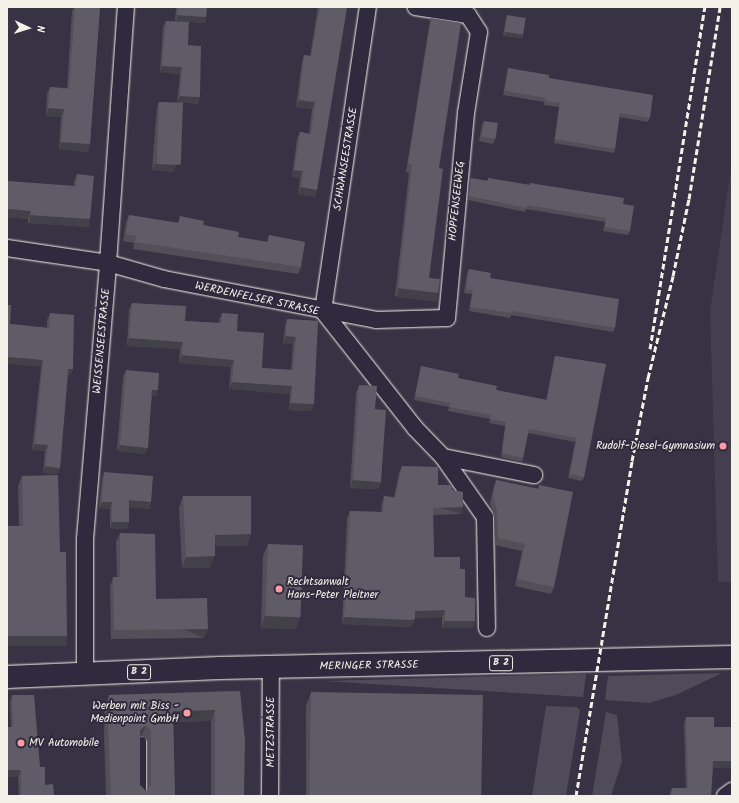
<!DOCTYPE html>
<html>
<head>
<meta charset="utf-8">
<style>
	body { margin:0 }
	#map { position:relative; width:739px; height:803px; overflow:hidden; background:#373244; font-family:Kalam,sans-serif }
	div>[style] { position:absolute }
	[style*='--x'] { left:calc(var(--x)*1px); top:calc(var(--y)*1px); width:calc(var(--w)*1px); rotate:calc(var(--a)*1deg) }
	.built>* { inset:0; background:#433f4e }
	.green>* { inset:0; background:#504b59 }
	.roads { filter:drop-shadow(0 0 1px #f4f1e8) drop-shadow(0 0 1px #f4f1e8) }
	.lane>* { height:8px; margin:-4px; padding:0 4px; transform-origin:4px; border-radius:4px; background:#2f2a3d }
	.street>* { height:16px; margin:-8px; padding:0 8px; transform-origin:8px; border-radius:8px; background:#2f2a3d }
	.primary>* { height:22px; margin:-11px; padding:0 11px; transform-origin:11px; border-radius:11px; background:#2f2a3d }
	.rail>* { height:3px; margin-top:-1.5px; transform-origin:0; background:repeating-linear-gradient(90deg,#f4f1e8 0 6px,transparent 0 9px) }
	.wall>* { inset:0; background:#524f59 }
	.shaded-wall>* { inset:0; background:#424048; transform-origin:0 0 }
	.building>* { inset:0; background:#5f5c67; transform-origin:0 0 }
	.dots>* { width:11px; height:11px; translate:-50% -50%; box-sizing:border-box; border:2px solid #2f2a3d; border-radius:50% }
	span { translate:-50% -50%; white-space:nowrap; text-align:center; line-height:1.15; -webkit-text-stroke:4px #2f2a3d; paint-order:stroke }
	.shield-label span { padding:1px 3px; background:#2f2a3d; border:1px solid; border-radius:3px; -webkit-text-stroke-width:0 }
	.shield-label { font-size:10px; color:#f4f1e8; font-weight:700 }
	.street-label { font-size:11px; color:#f4f1e8 }
	.poi-label { font-size:11px; color:#f4f1e8 }
	.right { translate:-100% -50%; text-align:right }
	.left { translate:0 -50%; text-align:left }
	.frame { position:absolute; inset:0; border:8px solid #f4f1e8; pointer-events:none }
	.north { position:absolute; left:8px; top:8px; width:40px; height:40px; -webkit-text-stroke:3px #2f2a3d; paint-order:stroke; rotate:94deg; font-size:11px; font-weight:700; line-height:16px; text-align:center; color:#f4f1e8 }
	.north::after { content:''; display:block; margin:auto; width:14px; height:18px; background:#f4f1e8; clip-path:polygon(50% 0,100% 100%,50% 72%,0 100%) }
</style>
</head>
<body>
<div id="map">
	<div class="built">
		<div style="clip-path:polygon(732px 161px,732px 582px,718px 582px,710px 311px)"></div>
	</div>
	<div class="green">
		<div style="clip-path:polygon(722px 673px,676px 695px,649px 703px,605px 700px,608px 676px)"></div>
		<div style="clip-path:polygon(586px 674px,583px 697px,323px 681px)"></div>
		<div style="clip-path:polygon(546px 706px,576px 707px,580px 710px,566px 796px,532px 796px)"></div>
		<div style="clip-path:polygon(606px 712px,617px 715px,622px 761px,611px 796px,592px 796px)"></div>
	</div>
	<div class="roads">
		<div class="lane">
			<div style="--x:142;--y:741;--w:55;--a:90"></div>
		</div>
		<div class="street">
			<div style="--x:7;--y:248;--w:102;--a:8.4"></div>
			<div style="--x:108;--y:263;--w:58;--a:15.9"></div>
			<div style="--x:164;--y:279;--w:216;--a:10.9"></div>
			<div style="--x:376;--y:320;--w:71;--a:-1.6"></div>
			<div style="--x:447;--y:318;--w:206;--a:-84.7"></div>
			<div style="--x:466;--y:113;--w:82;--a:-80.9"></div>
			<div style="--x:479;--y:32;--w:20;--a:-123"></div>
			<div style="--x:468;--y:15;--w:53;--a:-171.3"></div>
			<div style="--x:323;--y:311;--w:149;--a:51.8"></div>
			<div style="--x:415;--y:428;--w:40;--a:46"></div>
			<div style="--x:443;--y:457;--w:73;--a:55"></div>
			<div style="--x:485;--y:517;--w:111;--a:89"></div>
			<div style="--x:323;--y:311;--w:307;--a:-81.6"></div>
			<div style="--x:443;--y:457;--w:93;--a:11.2"></div>
			<div style="--x:85;--y:674;--w:135;--a:-90"></div>
			<div style="--x:85;--y:539;--w:277;--a:-85.2"></div>
			<div style="--x:108;--y:263;--w:257;--a:-86"></div>
			<div style="--x:270;--y:796;--w:129;--a:-89.6"></div>
			<div style="--x:725;--y:796;--w:9;--a:-36"></div>
		</div>
		<div class="primary">
			<div style="--x:7;--y:677;--w:213;--a:-2.4"></div>
			<div style="--x:220;--y:668;--w:512;--a:-1.23"></div>
		</div>
	</div>
	<div class="rail">
		<div style="--x:650;--y:349;--w:346;--a:-80.9"></div>
		<div style="--x:576;--y:796;--w:340;--a:-80.5"></div>
		<div style="--x:632;--y:461;--w:85;--a:-79.1"></div>
		<div style="--x:648;--y:378;--w:105;--a:-76.2"></div>
		<div style="--x:673;--y:276;--w:79;--a:-78.3"></div>
		<div style="--x:689;--y:199;--w:194;--a:-80.8"></div>
	</div>
	<div class="wall">
		<div style="clip-path:polygon(74px 7px,100px 7px,90px 144px,88px 152px,59px 149px,61px 117px,46px 116px,47px 94px,50px 87px,67px 88px,72px 11px)"></div>
		<div style="clip-path:polygon(176px 7px,207px 7px,206px 17px,204px 23px,175px 21px)"></div>
		<div style="clip-path:polygon(318px 7px,347px 7px,317px 190px,315px 197px,298px 194px,300px 178px,292px 177px,297px 139px,300px 132px,309px 134px,312px 109px,296px 107px,302px 62px,304px 55px,310px 56px)"></div>
		<div style="clip-path:polygon(507px 15px,523px 34px,522px 38px,503px 36px,506px 19px)"></div>
		<div style="clip-path:polygon(431px 18px,439px 168px,429px 278px,435px 301px,395px 296px,409px 173px,406px 172px,429px 26px)"></div>
		<div style="clip-path:polygon(166px 21px,188px 45px,198px 104px,177px 102px,180px 74px,160px 72px,163px 27px)"></div>
		<div style="clip-path:polygon(508px 68px,549px 78px,650px 118px,648px 122px,619px 117px,615px 149px,614px 153px,554px 143px,559px 107px,544px 105px,544px 102px,503px 95px,507px 72px)"></div>
		<div style="clip-path:polygon(159px 102px,176px 165px,173px 172px,152px 170px,157px 108px)"></div>
		<div style="clip-path:polygon(484px 121px,495px 139px,493px 144px,479px 141px,482px 125px)"></div>
		<div style="clip-path:polygon(77px 174px,88px 227px,28px 223px,28px 219px,7px 217px,74px 186px,74px 182px)"></div>
		<div style="clip-path:polygon(471px 178px,487px 181px,488px 178px,530px 185px,530px 183px,623px 204px,630px 231px,628px 235px,603px 231px,605px 222px,526px 209px,525px 212px,468px 200px,469px 182px)"></div>
		<div style="clip-path:polygon(129px 215px,178px 223px,180px 216px,238px 237px,267px 242px,269px 235px,301px 267px,298px 274px,133px 249px,134px 243px,123px 241px,126px 222px)"></div>
		<div style="clip-path:polygon(469px 269px,490px 278px,615px 328px,613px 332px,511px 315px,510px 318px,469px 311px,472px 294px,464px 293px,467px 273px)"></div>
		<div style="clip-path:polygon(132px 303px,185px 321px,219px 323px,219px 320px,222px 313px,237px 331px,262px 368px,291px 370px,293px 344px,283px 344px,285px 326px,287px 319px,318px 321px,311px 411px,289px 410px,290px 394px,229px 389px,231px 367px,179px 363px,180px 349px,127px 346px,129px 310px)"></div>
		<div style="clip-path:polygon(50px 313px,73px 369px,70px 375px,68px 375px,60px 468px,58px 474px,43px 473px,45px 451px,32px 450px,41px 367px,10px 324px,47px 328px,47px 320px)"></div>
		<div style="clip-path:polygon(555px 356px,606px 364px,584px 477px,582px 481px,568px 478px,575px 442px,528px 433px,523px 458px,522px 462px,501px 457px,505px 426px,489px 423px,490px 419px,448px 411px,449px 407px,414px 400px,420px 371px,421px 366px,496px 390px,546px 400px,554px 360px)"></div>
		<div style="clip-path:polygon(126px 370px,156px 396px,152px 396px,145px 454px,117px 451px,123px 377px)"></div>
		<div style="clip-path:polygon(359px 385px,375px 409px,381px 482px,378px 489px,350px 488px,356px 393px)"></div>
		<div style="clip-path:polygon(402px 466px,438px 485px,452px 490px,463px 507px,461px 514px,433px 515px,434px 557px,460px 569px,465px 597px,473px 628px,442px 628px,442px 617px,415px 618px,412px 626px,408px 627px,342px 624px,347px 518px,350px 511px,381px 512px,382px 503px,384px 496px,394px 497px,399px 473px)"></div>
		<div style="clip-path:polygon(104px 472px,149px 509px,129px 507px,127px 529px,110px 529px,110px 509px,99px 508px,102px 479px)"></div>
		<div style="clip-path:polygon(22px 476px,60px 552px,67px 636px,63px 646px,7px 646px,7px 526px,19px 526px,18px 486px)"></div>
		<div style="clip-path:polygon(496px 480px,538px 489px,539px 485px,554px 587px,551px 594px,515px 586px,522px 551px,495px 545px,494px 517px,490px 503px,494px 486px)"></div>
		<div style="clip-path:polygon(183px 496px,251px 534px,247px 546px,215px 546px,210px 568px,182px 568px,179px 508px)"></div>
		<div style="clip-path:polygon(120px 533px,156px 599px,204px 638px,111px 639px,110px 587px,113px 577px,117px 577px,116px 542px)"></div>
		<div style="clip-path:polygon(268px 544px,300px 617px,296px 629px,261px 628px,263px 556px)"></div>
		<div style="clip-path:polygon(evenodd,240px 691px,244px 796px,211px 796px,211px 721px,173px 722px,175px 796px,106px 796px,104px 735px,105px 706px,109px 695px,240px 691px,142px 736px,148px 741px,148px 789px,146px 791px,140px 785px,140px 737px,142px 736px)"></div>
		<div style="clip-path:polygon(311px 692px,482px 796px,306px 796px,306px 706px)"></div>
		<div style="clip-path:polygon(12px 695px,40px 767px,45px 785px,54px 796px,19px 796px,18px 776px,7px 777px,7px 727px,11px 727px,10px 702px)"></div>
		<div style="clip-path:polygon(686px 717px,714px 727px,732px 727px,732px 768px,713px 768px,711px 796px,669px 796px,672px 788px,686px 788px,684px 724px)"></div>
	</div>
	<div class="shaded-wall">
		<div style="left:177px;top:15px;width:29px;height:6px;rotate:4deg"></div>
		<div style="left:505px;top:32px;width:18px;height:4px;rotate:6deg"></div>
		<div style="clip-path:polygon(162px 66px,182px 67px,180px 74px,160px 72px)"></div>
		<div style="clip-path:polygon(180px 96px,200px 97px,198px 104px,177px 102px)"></div>
		<div style="clip-path:polygon(299px 100px,315px 102px,312px 109px,296px 107px)"></div>
		<div style="clip-path:polygon(48px 108px,64px 109px,61px 117px,46px 116px)"></div>
		<div style="clip-path:polygon(61px 142px,90px 144px,88px 152px,59px 149px)"></div>
		<div style="clip-path:polygon(155px 164px,176px 165px,173px 172px,152px 170px)"></div>
		<div style="clip-path:polygon(294px 170px,303px 171px,300px 178px,292px 177px)"></div>
		<div style="clip-path:polygon(301px 187px,317px 190px,315px 197px,298px 194px)"></div>
		<div style="clip-path:polygon(7px 209px,31px 211px,28px 219px,7px 217px)"></div>
		<div style="left:30px;top:215px;width:60px;height:8px;rotate:4deg"></div>
		<div style="left:398px;top:288px;width:40px;height:9px;rotate:7deg"></div>
		<div style="clip-path:polygon(286px 336px,296px 337px,293px 344px,283px 344px)"></div>
		<div style="clip-path:polygon(129px 338px,183px 342px,180px 349px,127px 346px)"></div>
		<div style="clip-path:polygon(182px 355px,234px 360px,231px 367px,179px 363px)"></div>
		<div style="left:7px;top:357px;width:36px;height:7px;rotate:5deg"></div>
		<div style="clip-path:polygon(68px 369px,73px 369px,70px 375px,66px 375px)"></div>
		<div style="clip-path:polygon(232px 382px,292px 386px,290px 394px,229px 389px)"></div>
		<div style="clip-path:polygon(152px 390px,158px 390px,156px 396px,150px 396px)"></div>
		<div style="clip-path:polygon(291px 403px,314px 404px,311px 411px,289px 410px)"></div>
		<div style="clip-path:polygon(35px 444px,48px 445px,45px 451px,32px 450px)"></div>
		<div style="clip-path:polygon(120px 445px,148px 448px,145px 454px,117px 451px)"></div>
		<div style="clip-path:polygon(45px 466px,60px 468px,58px 474px,43px 473px)"></div>
		<div style="clip-path:polygon(353px 480px,381px 482px,378px 489px,350px 488px)"></div>
		<div style="left:129px;top:500px;width:22px;height:7px;rotate:5deg"></div>
		<div style="clip-path:polygon(102px 502px,112px 502px,110px 509px,99px 508px)"></div>
		<div style="left:463px;top:507px;width:7px;height:30px;rotate:106deg"></div>
		<div style="clip-path:polygon(112px 522px,129px 522px,127px 529px,110px 529px)"></div>
		<div style="clip-path:polygon(251px 534px,247px 546px,210px 546px,215px 535px)"></div>
		<div style="clip-path:polygon(215px 556px,210px 568px,182px 568px,186px 557px)"></div>
		<div style="clip-path:polygon(445px 610px,442px 617px,413px 618px,415px 611px)"></div>
		<div style="clip-path:polygon(265px 616px,300px 617px,296px 629px,261px 628px)"></div>
		<div style="clip-path:polygon(344px 617px,415px 619px,412px 626px,408px 627px,342px 624px)"></div>
		<div style="clip-path:polygon(445px 621px,475px 621px,473px 628px,442px 628px)"></div>
		<div style="left:208px;top:629px;width:10px;height:94px;rotate:114deg"></div>
		<div style="left:7px;top:636px;width:60px;height:10px"></div>
		<div style="clip-path:polygon(215px 710px,211px 721px,169px 722px,173px 711px)"></div>
		<div style="clip-path:polygon(146px 725px,142px 736px,136px 741px,140px 730px)"></div>
		<div style="left:713px;top:761px;width:19px;height:7px"></div>
		<div style="clip-path:polygon(7px 770px,21px 770px,18px 776px,7px 777px)"></div>
	</div>
	<div class="building">
		<div style="clip-path:polygon(75px 7px,100px 7px,90px 144px,61px 142px,64px 109px,48px 108px,50px 87px,69px 89px)"></div>
		<div style="clip-path:polygon(178px 7px,207px 7px,206px 17px,177px 15px)"></div>
		<div style="clip-path:polygon(320px 7px,347px 7px,317px 190px,301px 187px,303px 171px,294px 170px,300px 132px,311px 134px,315px 102px,299px 100px,304px 55px,311px 56px)"></div>
		<div style="left:507px;top:15px;width:19px;height:17px;rotate:9deg"></div>
		<div style="clip-path:polygon(431px 18px,461px 23px,439px 168px,443px 169px,429px 278px,440px 279px,438px 293px,398px 288px,412px 165px,408px 164px)"></div>
		<div style="clip-path:polygon(166px 21px,189px 22px,188px 45px,201px 46px,200px 97px,180px 96px,182px 67px,162px 66px)"></div>
		<div style="clip-path:polygon(508px 68px,549px 75px,549px 78px,653px 95px,650px 118px,620px 113px,615px 149px,555px 139px,560px 103px,545px 101px,546px 98px,505px 91px)"></div>
		<div style="left:159px;top:102px;width:24px;height:62px;rotate:2deg"></div>
		<div style="left:484px;top:121px;width:14px;height:16px;rotate:8deg"></div>
		<div style="clip-path:polygon(77px 174px,94px 176px,90px 219px,30px 215px,31px 211px,7px 209px,7px 181px,76px 186px)"></div>
		<div style="clip-path:polygon(471px 178px,488px 181px,488px 178px,530px 185px,530px 183px,624px 198px,623px 204px,634px 206px,630px 231px,605px 227px,606px 218px,527px 205px,526px 208px,469px 196px)"></div>
		<div style="clip-path:polygon(129px 215px,179px 223px,180px 216px,204px 221px,203px 225px,239px 232px,238px 237px,268px 242px,269px 235px,305px 242px,301px 267px,135px 242px,136px 236px,126px 234px)"></div>
		<div style="clip-path:polygon(469px 269px,491px 273px,490px 278px,619px 299px,615px 328px,512px 311px,512px 313px,470px 307px,473px 290px,466px 289px)"></div>
		<div style="clip-path:polygon(132px 303px,186px 306px,185px 321px,221px 323px,222px 313px,238px 314px,237px 331px,264px 333px,262px 368px,293px 370px,296px 337px,286px 336px,287px 319px,318px 321px,314px 404px,291px 403px,292px 386px,232px 382px,234px 360px,182px 355px,183px 342px,129px 338px)"></div>
		<div style="clip-path:polygon(7px 305px,11px 305px,10px 324px,49px 328px,50px 313px,74px 315px,73px 369px,68px 369px,60px 468px,45px 466px,48px 445px,35px 444px,43px 360px,7px 357px)"></div>
		<div style="clip-path:polygon(555px 356px,606px 364px,584px 477px,570px 474px,577px 438px,529px 429px,523px 458px,502px 453px,506px 422px,490px 419px,491px 415px,449px 407px,450px 403px,415px 396px,421px 366px,459px 374px,458px 378px,497px 386px,496px 390px,547px 400px)"></div>
		<div style="clip-path:polygon(126px 370px,159px 373px,158px 390px,152px 390px,148px 448px,120px 445px)"></div>
		<div style="clip-path:polygon(359px 385px,377px 386px,375px 409px,386px 410px,381px 482px,353px 480px)"></div>
		<div style="clip-path:polygon(402px 466px,438px 467px,438px 485px,452px 485px,452px 490px,463px 492px,463px 507px,433px 508px,434px 557px,460px 557px,460px 569px,465px 569px,465px 597px,475px 598px,475px 621px,445px 621px,445px 610px,415px 611px,415px 619px,411px 620px,344px 617px,350px 511px,383px 512px,384px 496px,395px 498px)"></div>
		<div style="clip-path:polygon(104px 472px,153px 476px,151px 502px,129px 500px,129px 522px,112px 522px,112px 502px,102px 502px)"></div>
		<div style="clip-path:polygon(58px 475px,60px 552px,66px 552px,67px 636px,7px 636px,7px 526px,23px 526px,22px 476px)"></div>
		<div style="clip-path:polygon(496px 480px,539px 489px,539px 485px,573px 492px,554px 587px,517px 579px,525px 544px,498px 538px,497px 510px,493px 496px)"></div>
		<div style="clip-path:polygon(183px 496px,251px 496px,251px 534px,215px 535px,215px 556px,186px 557px)"></div>
		<div style="clip-path:polygon(120px 533px,155px 534px,156px 599px,207px 598px,208px 629px,114px 630px,113px 577px,120px 577px)"></div>
		<div style="left:268px;top:544px;width:35px;height:72px;rotate:2deg"></div>
		<div style="clip-path:polygon(evenodd,240px 691px,245px 740px,244px 796px,215px 796px,215px 710px,173px 711px,175px 796px,111px 796px,108px 725px,109px 695px,240px 691px,146px 725px,151px 730px,151px 785px,146px 791px,140px 785px,140px 730px,146px 725px)"></div>
		<div style="left:311px;top:692px;width:172px;height:104px;rotate:1deg"></div>
		<div style="clip-path:polygon(12px 695px,34px 695px,40px 767px,45px 767px,45px 785px,53px 784px,54px 796px,21px 796px,21px 770px,7px 770px,7px 727px,13px 727px)"></div>
		<div style="clip-path:polygon(686px 717px,714px 717px,714px 727px,732px 727px,732px 761px,713px 761px,711px 796px,671px 796px,672px 788px,688px 788px)"></div>
	</div>
	<div class="dots">
		<div style="left:723px;top:446px;background:#ff9aa2"></div>
		<div style="left:279px;top:589px;background:#ff9aa2"></div>
		<div style="left:187px;top:713px;background:#ff9aa2"></div>
		<div style="left:21px;top:743px;background:#ff9aa2"></div>
	</div>
	<div class="shield-label">
		<span style="left:501px;top:663px">B 2</span>
		<span style="left:139px;top:672px">B 2</span>
	</div>
	<div class="street-label">
		<span style="left:346px;top:159px;rotate:-81deg">SCHWANSEESTRASSE</span>
		<span style="left:457px;top:201px;rotate:-84deg">HOPFENSEEWEG</span>
		<span style="left:257px;top:299px;rotate:12deg">WERDENFELSER STRASSE</span>
		<span style="left:102px;top:341px;rotate:-85deg">WEISSENSEESTRASSE</span>
		<span style="left:369px;top:666px;rotate:-1deg">MERINGER STRASSE</span>
		<span style="left:271px;top:732px;rotate:-90deg">METZSTRASSE</span>
	</div>
	<div class="poi-label">
		<span class="right" style="left:715px;top:446px">Rudolf-Diesel-Gymnasium</span>
		<span class="left" style="left:287px;top:589px">Rechtsanwalt<br>Hans-Peter Pleitner</span>
		<span class="right" style="left:179px;top:713px">Werben mit Biss -<br>Medienpoint GmbH</span>
		<span class="left" style="left:29px;top:743px">MV Automobile</span>
	</div>
	<div class="frame"></div>
	<div class="north">N</div>
</div>
</body>
</html>
